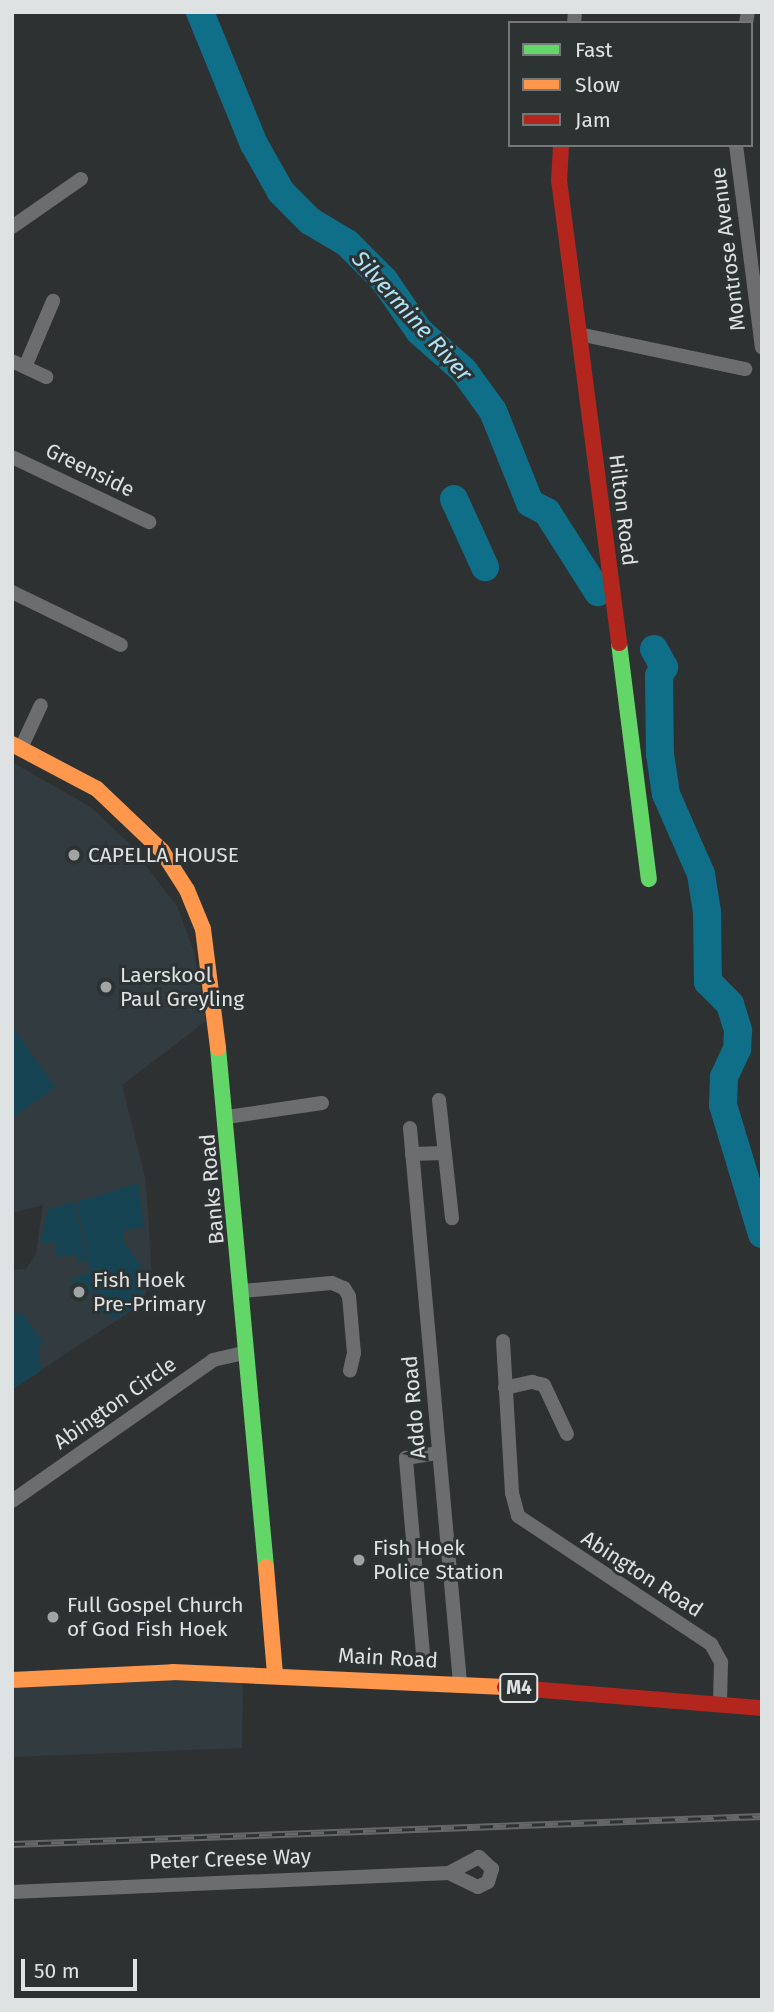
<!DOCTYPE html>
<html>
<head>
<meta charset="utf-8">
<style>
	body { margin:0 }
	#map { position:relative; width:774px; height:2012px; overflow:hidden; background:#2e3132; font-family:"Fira Sans",sans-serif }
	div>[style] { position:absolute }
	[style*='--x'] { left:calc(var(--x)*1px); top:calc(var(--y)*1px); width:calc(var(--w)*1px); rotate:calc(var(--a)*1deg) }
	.built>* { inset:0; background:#323c40 }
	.green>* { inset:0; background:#164453 }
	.river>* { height:28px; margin:-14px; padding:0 14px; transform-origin:14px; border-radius:14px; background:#0f6f88 }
	.street>* { height:14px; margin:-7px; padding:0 7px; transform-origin:7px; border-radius:7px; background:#6c6d6e }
	.fast>* { height:16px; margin:-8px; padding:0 8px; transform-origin:8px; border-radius:8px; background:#63d668 }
	.slow>* { height:16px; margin:-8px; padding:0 8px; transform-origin:8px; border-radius:8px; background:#ff974d }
	.jam>* { height:16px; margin:-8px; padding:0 8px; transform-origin:8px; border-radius:8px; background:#b3261e }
	.rail>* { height:7px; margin-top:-3.5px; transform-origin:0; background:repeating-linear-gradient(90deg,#2d3233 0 13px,#656768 0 26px); box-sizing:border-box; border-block:2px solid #656768 }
	.dots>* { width:19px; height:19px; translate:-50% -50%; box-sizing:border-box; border:4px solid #2d3233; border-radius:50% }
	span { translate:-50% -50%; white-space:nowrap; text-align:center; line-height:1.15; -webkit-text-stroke:6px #2d3233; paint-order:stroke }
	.shield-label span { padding:2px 5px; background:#2d3233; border:2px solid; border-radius:5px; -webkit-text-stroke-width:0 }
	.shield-label { font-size:19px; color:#dfe2e3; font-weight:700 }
	.street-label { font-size:21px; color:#dfe2e3 }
	.poi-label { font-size:21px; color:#dfe2e3 }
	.left { translate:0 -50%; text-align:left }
	.water-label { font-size:23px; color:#afe3f6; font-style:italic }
	.frame { position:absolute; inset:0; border:14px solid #dfe2e3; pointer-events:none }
	.legend { position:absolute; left:508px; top:21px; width:245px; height:126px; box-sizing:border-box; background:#2d3233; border:2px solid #747879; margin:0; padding:9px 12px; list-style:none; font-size:21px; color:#dfe2e3 }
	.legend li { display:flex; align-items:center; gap:14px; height:35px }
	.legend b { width:35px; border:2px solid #747879 }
	.scale { position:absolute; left:21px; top:1959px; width:116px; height:32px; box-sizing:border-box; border:4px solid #dfe2e3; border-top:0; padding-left:9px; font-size:21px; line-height:24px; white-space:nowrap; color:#dfe2e3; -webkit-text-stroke:5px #2d3233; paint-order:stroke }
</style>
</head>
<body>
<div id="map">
	<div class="built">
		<div style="clip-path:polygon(12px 762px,92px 808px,128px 843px,177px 906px,194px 952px,206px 1021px,122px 1085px,145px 1177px,148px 1212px,152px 1279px,140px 1305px,12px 1389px,12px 1270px,26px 1269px,36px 1254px,43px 1205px,12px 1213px)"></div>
		<div style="clip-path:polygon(12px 1665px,14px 1679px,243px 1673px,242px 1748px,12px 1757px)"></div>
	</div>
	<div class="green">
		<div style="clip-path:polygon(12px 1026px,55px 1087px,12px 1118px)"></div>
		<div style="clip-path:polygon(138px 1183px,144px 1227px,124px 1230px,123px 1240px,149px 1279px,139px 1304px,117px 1319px,99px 1312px,102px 1296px,83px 1292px,71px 1279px,90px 1272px,77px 1202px)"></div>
		<div style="clip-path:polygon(75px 1202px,86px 1260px,78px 1263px,76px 1254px,57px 1257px,55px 1242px,40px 1244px,48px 1209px)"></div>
		<div style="clip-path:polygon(12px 1313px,22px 1313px,44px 1344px,38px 1346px,41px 1371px,12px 1390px)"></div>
	</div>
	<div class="river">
		<div style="--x:200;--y:12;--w:143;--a:67.8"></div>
		<div style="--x:254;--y:144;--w:55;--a:60.6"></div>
		<div style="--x:281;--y:192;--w:41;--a:45"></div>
		<div style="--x:310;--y:221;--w:43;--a:30.7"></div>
		<div style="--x:347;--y:243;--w:52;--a:45"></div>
		<div style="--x:384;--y:280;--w:62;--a:55.5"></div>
		<div style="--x:419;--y:331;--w:60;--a:41.6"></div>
		<div style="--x:464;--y:371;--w:49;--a:54.1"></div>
		<div style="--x:493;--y:411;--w:99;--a:68.1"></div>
		<div style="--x:530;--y:503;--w:19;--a:28"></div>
		<div style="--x:547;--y:512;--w:95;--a:57.5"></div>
		<div style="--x:454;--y:499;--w:75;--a:65.5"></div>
		<div style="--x:654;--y:649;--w:21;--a:61"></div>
		<div style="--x:664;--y:667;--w:10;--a:119"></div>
		<div style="--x:659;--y:676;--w:78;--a:89.3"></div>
		<div style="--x:660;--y:754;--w:40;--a:81.5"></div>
		<div style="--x:666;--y:794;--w:87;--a:66.4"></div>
		<div style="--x:701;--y:874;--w:38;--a:81"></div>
		<div style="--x:707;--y:912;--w:70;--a:89.2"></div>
		<div style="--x:708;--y:982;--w:31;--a:45"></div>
		<div style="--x:730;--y:1004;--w:28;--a:73"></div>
		<div style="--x:738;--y:1031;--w:18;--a:93"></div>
		<div style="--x:737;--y:1049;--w:31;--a:115"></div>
		<div style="--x:724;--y:1077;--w:28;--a:92"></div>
		<div style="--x:723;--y:1105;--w:135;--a:73.2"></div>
	</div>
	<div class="street">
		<div style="--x:574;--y:23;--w:11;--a:-85"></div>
		<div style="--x:746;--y:23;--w:11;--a:-80"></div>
		<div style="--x:736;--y:145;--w:204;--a:82.7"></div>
		<div style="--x:12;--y:227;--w:84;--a:-34.8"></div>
		<div style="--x:579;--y:334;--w:170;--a:11.9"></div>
		<div style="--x:12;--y:361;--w:38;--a:25"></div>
		<div style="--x:25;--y:367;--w:72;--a:-67"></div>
		<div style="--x:12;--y:457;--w:152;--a:25.4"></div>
		<div style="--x:12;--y:592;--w:121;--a:25.9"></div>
		<div style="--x:21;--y:748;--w:47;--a:-65.1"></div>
		<div style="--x:439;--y:1100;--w:119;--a:83.7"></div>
		<div style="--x:227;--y:1117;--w:96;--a:-8.4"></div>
		<div style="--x:410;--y:1128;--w:557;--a:84.85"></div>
		<div style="--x:412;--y:1154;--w:32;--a:-2"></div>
		<div style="--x:242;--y:1291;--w:90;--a:-5.1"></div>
		<div style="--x:332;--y:1283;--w:13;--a:23"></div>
		<div style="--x:344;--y:1288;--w:9;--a:58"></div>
		<div style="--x:349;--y:1296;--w:57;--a:85"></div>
		<div style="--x:354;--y:1353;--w:18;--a:103"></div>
		<div style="--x:503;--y:1341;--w:152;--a:86.6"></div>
		<div style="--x:512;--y:1493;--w:24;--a:75"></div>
		<div style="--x:518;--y:1516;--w:232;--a:33.6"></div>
		<div style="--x:711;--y:1644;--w:21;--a:61"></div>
		<div style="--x:721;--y:1662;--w:42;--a:91.4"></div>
		<div style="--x:505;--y:1388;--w:28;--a:-13"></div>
		<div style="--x:532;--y:1382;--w:12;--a:14"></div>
		<div style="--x:544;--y:1385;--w:54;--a:64.9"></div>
		<div style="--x:12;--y:1501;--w:246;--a:-35"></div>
		<div style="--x:213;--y:1360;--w:35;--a:-13"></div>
		<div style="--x:423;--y:1654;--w:197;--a:-95"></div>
		<div style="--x:406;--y:1458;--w:33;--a:-9"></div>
		<div style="--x:12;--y:1892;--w:437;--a:-2.5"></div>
		<div style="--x:449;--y:1873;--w:32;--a:26"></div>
		<div style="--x:478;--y:1887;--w:11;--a:-27"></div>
		<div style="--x:488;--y:1882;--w:14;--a:-73"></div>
		<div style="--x:492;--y:1869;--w:18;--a:-137"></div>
		<div style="--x:479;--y:1857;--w:34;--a:152"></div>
	</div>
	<div class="fast">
		<div style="--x:619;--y:643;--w:238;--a:82.8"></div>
		<div style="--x:218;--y:1048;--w:521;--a:84.72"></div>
	</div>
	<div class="slow">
		<div style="--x:12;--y:744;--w:96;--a:27.9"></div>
		<div style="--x:97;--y:789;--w:90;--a:43.6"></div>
		<div style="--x:162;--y:851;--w:46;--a:57.3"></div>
		<div style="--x:187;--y:890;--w:42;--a:67.7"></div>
		<div style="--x:203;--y:929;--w:120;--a:82.8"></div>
		<div style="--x:266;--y:1567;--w:107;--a:85.2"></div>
		<div style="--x:12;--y:1680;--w:161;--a:-2.8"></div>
		<div style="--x:173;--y:1672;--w:332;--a:2.6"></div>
	</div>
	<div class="jam">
		<div style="--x:561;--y:145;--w:35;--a:93"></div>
		<div style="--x:559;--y:180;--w:467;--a:82.6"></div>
		<div style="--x:505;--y:1687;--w:258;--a:4.7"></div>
	</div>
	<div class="rail">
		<div style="--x:12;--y:1844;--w:751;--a:-2.14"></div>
	</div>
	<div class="dots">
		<div style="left:74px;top:855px;background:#a1a4a5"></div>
		<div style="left:106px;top:987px;background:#a1a4a5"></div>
		<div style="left:79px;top:1292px;background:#a1a4a5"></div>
		<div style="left:359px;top:1560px;background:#a1a4a5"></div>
		<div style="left:53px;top:1617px;background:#a1a4a5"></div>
	</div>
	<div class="shield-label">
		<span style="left:519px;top:1688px">M4</span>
	</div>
	<div class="street-label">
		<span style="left:728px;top:249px;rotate:-97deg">Montrose Avenue</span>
		<span style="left:90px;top:470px;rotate:26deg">Greenside</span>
		<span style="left:623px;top:510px;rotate:83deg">Hilton Road</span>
		<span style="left:212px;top:1189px;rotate:-95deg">Banks Road</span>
		<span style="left:115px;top:1403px;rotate:-35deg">Abington Circle</span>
		<span style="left:414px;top:1407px;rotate:-95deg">Addo Road</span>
		<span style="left:642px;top:1574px;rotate:33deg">Abington Road</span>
		<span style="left:388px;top:1658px;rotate:3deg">Main Road</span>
		<span style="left:230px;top:1859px;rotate:-2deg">Peter Creese Way</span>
	</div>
	<div class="poi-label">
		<span class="left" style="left:88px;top:855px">CAPELLA HOUSE</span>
		<span class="left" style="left:120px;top:987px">Laerskool<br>Paul Greyling</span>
		<span class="left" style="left:93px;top:1292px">Fish Hoek<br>Pre-Primary</span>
		<span class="left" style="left:373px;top:1560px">Fish Hoek<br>Police Station</span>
		<span class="left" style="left:67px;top:1617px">Full Gospel Church<br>of God Fish Hoek</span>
	</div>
	<div class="water-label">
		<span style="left:412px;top:316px;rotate:48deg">Silvermine River</span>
	</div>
	<div class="frame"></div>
	<ul class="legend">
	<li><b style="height:9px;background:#63d668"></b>Fast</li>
	<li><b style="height:9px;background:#ff974d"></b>Slow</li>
	<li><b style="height:9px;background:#b3261e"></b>Jam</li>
	</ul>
	<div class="scale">50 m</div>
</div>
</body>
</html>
